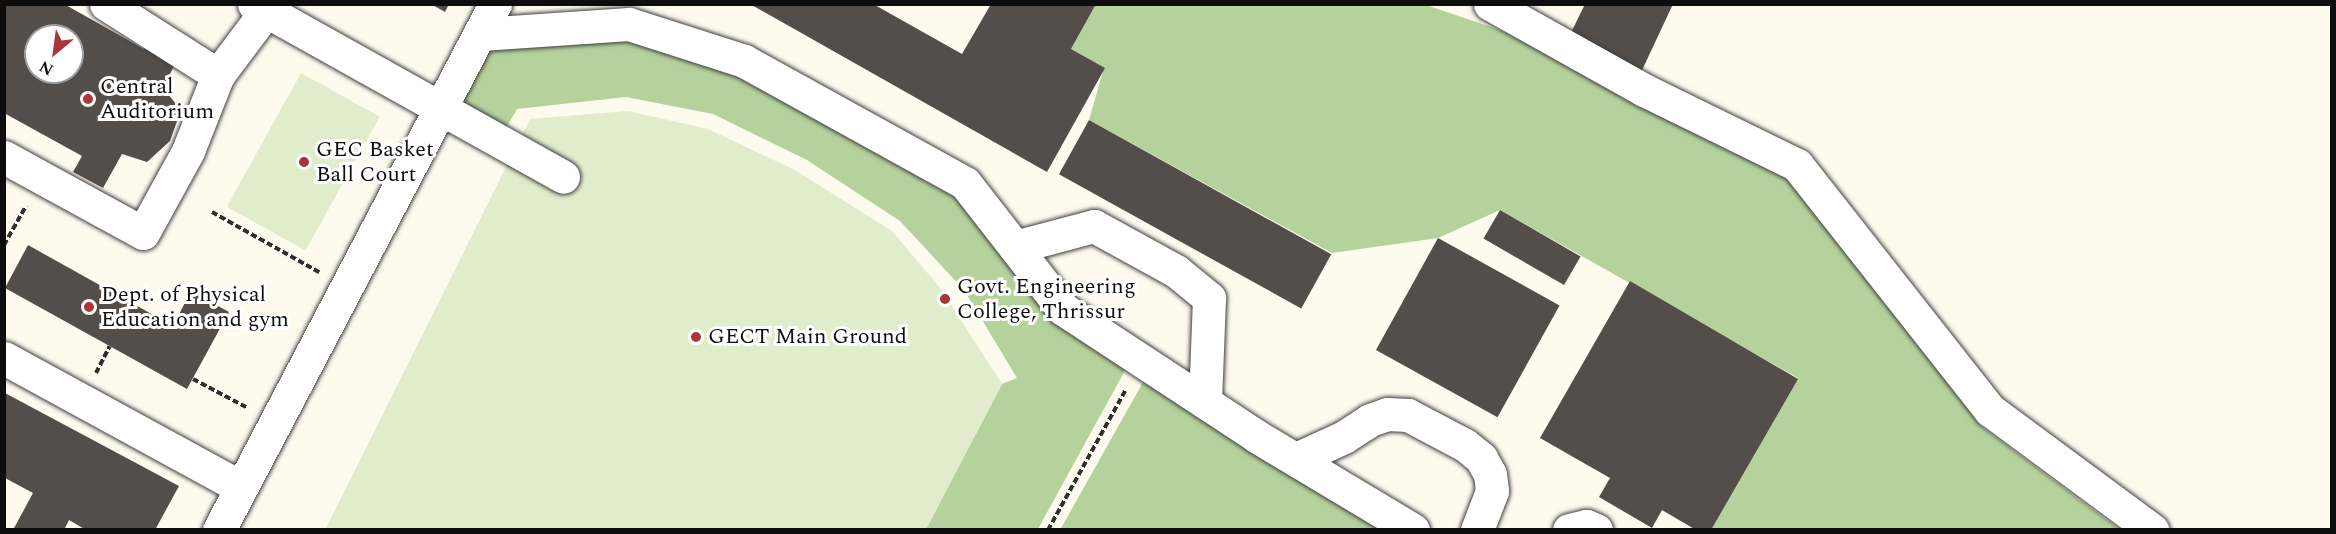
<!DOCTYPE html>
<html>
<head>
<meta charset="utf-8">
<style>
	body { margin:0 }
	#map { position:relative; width:2336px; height:534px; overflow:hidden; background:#fdfaee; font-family:Spectral,serif }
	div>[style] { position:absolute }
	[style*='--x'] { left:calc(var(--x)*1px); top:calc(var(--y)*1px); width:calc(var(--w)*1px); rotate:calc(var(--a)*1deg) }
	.forest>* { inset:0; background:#b5d29d }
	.pitch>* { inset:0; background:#e1eccd; transform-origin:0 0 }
	.building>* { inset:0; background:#544e4a; transform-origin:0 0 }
	.path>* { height:4px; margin-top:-2px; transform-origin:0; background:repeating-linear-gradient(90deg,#2f2f2f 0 6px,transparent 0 9px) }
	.roads { filter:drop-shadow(0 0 2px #404040) drop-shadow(0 0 2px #404040) }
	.minor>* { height:33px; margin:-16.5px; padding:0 16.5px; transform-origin:16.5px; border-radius:16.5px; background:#fff }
	.dots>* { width:16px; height:16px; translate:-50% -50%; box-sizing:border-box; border:3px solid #fff; border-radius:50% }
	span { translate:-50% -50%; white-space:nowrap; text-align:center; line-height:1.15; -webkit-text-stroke:6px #fff; paint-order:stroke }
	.poi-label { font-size:22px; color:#0d0d0d }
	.left { translate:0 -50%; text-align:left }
	.frame { position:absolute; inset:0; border:6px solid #0d0d0d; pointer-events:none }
	.north { position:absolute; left:24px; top:24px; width:60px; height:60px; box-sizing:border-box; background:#fff; border:2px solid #9e9e9e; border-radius:50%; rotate:209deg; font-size:16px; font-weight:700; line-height:24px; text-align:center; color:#0d0d0d }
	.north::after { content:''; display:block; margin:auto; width:21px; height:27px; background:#ac353b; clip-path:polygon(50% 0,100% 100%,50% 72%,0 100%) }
</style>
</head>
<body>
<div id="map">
	<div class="forest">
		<div style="clip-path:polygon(1096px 4px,1426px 5px,1500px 30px,1788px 171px,1982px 427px,2119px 529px,1711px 529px,1798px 378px,1500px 210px,1438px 238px,1332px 253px,1089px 120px,1104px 68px,1071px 49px)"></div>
		<div style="clip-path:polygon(625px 34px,745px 73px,955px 191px,1128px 365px,1038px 529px,926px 529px,1002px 384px,1017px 378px,964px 290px,900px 221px,807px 160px,713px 114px,626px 97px,517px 109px,503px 133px,456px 106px,488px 47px)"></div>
		<div style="clip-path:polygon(1146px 377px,1383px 530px,1060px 530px)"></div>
	</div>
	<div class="pitch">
		<div style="left:301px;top:73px;width:90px;height:153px;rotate:29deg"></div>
		<div style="clip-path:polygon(628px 111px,708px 129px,795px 170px,892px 231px,941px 289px,1002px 384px,926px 529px,325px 530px,530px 119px)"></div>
	</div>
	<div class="building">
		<div style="clip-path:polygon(evenodd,4px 4px,64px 4px,144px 49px,153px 41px,180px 54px,163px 88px,181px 110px,170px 141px,147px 162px,122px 154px,103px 188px,73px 172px,82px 156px,4px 113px,4px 4px,36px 36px,72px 36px,72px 72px,36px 72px,36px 36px)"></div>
		<div style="clip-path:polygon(431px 4px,449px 4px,445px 12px)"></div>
		<div style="clip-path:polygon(750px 4px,873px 4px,962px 54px,991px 4px,1096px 4px,1071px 49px,1105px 68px,1047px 172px)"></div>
		<div style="clip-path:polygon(1585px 4px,1673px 4px,1637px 81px,1565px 45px)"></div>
		<div style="left:1089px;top:120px;width:277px;height:62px;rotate:29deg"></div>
		<div style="left:1500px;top:210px;width:93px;height:33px;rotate:30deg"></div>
		<div style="left:1438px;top:238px;width:139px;height:128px;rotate:29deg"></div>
		<div style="clip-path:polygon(28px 245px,173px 326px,191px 291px,229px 312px,187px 389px,5px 288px)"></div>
		<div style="clip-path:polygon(1630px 281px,1798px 379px,1711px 530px,1696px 530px,1662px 510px,1652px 528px,1599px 497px,1610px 478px,1540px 438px)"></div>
		<div style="clip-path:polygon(5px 393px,179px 486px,155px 530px,86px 530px,69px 520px,64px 530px,13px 530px,33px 493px,5px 478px)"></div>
	</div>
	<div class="path">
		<div style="--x:212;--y:212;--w:123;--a:29.3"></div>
		<div style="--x:4;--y:245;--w:45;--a:-60.6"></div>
		<div style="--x:96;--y:373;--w:30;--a:-63"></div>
		<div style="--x:193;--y:379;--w:62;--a:27.8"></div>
		<div style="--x:1048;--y:530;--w:161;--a:-61"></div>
	</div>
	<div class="roads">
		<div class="minor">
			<div style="--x:106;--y:4;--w:133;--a:32.4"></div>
			<div style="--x:254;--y:4;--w:354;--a:29.2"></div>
			<div style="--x:1490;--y:4;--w:176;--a:29.2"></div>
			<div style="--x:1644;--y:90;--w:170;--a:26.1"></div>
			<div style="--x:1797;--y:165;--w:312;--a:51.8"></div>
			<div style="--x:1990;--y:410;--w:202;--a:36.5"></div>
			<div style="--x:481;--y:34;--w:148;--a:-3.9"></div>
			<div style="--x:629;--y:24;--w:121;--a:17.8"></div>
			<div style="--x:744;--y:61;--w:252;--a:28.9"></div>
			<div style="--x:965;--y:183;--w:160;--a:52.1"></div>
			<div style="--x:1063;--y:309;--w:231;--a:33.3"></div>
			<div style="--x:1256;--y:436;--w:183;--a:30.9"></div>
			<div style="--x:4;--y:157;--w:158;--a:28.7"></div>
			<div style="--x:143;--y:233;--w:94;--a:-61.2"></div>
			<div style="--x:188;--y:151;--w:82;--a:-68.5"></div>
			<div style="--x:218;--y:75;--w:80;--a:-53.1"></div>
			<div style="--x:1015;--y:247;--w:82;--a:-14.9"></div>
			<div style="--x:1094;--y:226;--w:94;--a:28.8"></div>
			<div style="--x:1176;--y:271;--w:43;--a:39.3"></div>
			<div style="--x:1209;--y:298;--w:104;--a:92.2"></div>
			<div style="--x:4;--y:358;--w:270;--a:28.6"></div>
			<div style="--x:1296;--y:459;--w:53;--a:-24.6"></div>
			<div style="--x:1344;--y:437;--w:31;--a:-33"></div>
			<div style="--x:1370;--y:420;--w:18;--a:-19"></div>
			<div style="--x:1387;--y:414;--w:21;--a:3"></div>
			<div style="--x:1408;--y:415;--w:64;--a:27.8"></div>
			<div style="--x:1465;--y:445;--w:21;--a:39"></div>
			<div style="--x:1481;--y:458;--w:18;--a:61"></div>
			<div style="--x:1490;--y:474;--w:17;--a:83"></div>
			<div style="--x:1492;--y:491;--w:42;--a:111"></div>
			<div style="--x:219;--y:530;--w:594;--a:-62.31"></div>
			<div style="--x:1569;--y:530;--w:18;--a:-13"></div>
			<div style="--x:1587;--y:526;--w:10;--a:24"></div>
		</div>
	</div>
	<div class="dots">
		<div style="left:88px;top:99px;background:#ac353b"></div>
		<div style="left:304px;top:162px;background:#ac353b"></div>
		<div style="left:945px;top:299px;background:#ac353b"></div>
		<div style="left:89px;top:307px;background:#ac353b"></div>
		<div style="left:696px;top:337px;background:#ac353b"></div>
	</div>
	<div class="poi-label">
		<span class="left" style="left:100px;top:99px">Central<br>Auditorium</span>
		<span class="left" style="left:316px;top:162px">GEC Basket<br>Ball Court</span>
		<span class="left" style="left:957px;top:299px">Govt. Engineering<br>College, Thrissur</span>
		<span class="left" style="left:101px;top:307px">Dept. of Physical<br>Education and gym</span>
		<span class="left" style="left:708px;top:337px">GECT Main Ground</span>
	</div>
	<div class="frame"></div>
	<div class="north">N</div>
</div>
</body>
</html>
